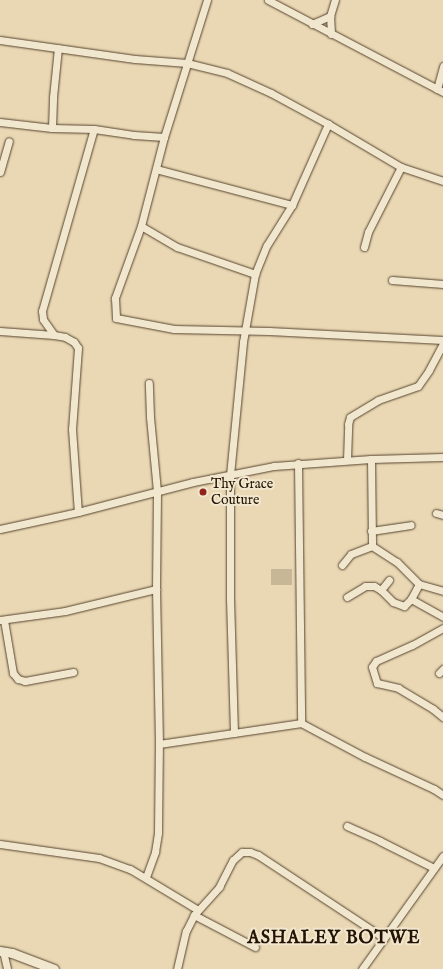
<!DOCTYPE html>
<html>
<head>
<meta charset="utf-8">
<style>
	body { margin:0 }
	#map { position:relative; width:443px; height:969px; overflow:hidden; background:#ead8b4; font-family:"IM FELL English",serif }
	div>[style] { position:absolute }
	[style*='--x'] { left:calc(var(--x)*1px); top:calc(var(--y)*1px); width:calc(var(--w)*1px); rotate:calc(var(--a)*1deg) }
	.green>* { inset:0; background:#c8b796; transform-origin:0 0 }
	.roads { filter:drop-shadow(0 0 1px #56442e) drop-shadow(0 0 1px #56442e) }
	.minor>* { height:7px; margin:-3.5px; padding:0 3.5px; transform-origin:3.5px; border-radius:3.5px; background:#f1e6ce }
	.tertiary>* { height:9px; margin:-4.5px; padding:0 4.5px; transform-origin:4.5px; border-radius:4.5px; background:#f1e6ce }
	.dots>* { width:11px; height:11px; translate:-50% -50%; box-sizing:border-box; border:2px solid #f1e6ce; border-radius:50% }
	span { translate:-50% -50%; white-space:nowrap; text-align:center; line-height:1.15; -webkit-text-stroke:4px #f1e6ce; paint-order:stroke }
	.poi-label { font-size:14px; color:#241302 }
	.left { translate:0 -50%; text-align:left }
	.district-label { font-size:18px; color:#241302; font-weight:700; letter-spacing:1px }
</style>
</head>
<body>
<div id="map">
	<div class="green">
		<div style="left:292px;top:569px;width:16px;height:21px;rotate:90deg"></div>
	</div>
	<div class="roads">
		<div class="minor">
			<div style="--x:207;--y:0;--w:144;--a:107.4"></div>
			<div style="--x:164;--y:137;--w:92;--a:104.5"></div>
			<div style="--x:141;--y:226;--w:77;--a:109.9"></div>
			<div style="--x:115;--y:298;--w:20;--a:87"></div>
			<div style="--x:116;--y:318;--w:59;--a:10.7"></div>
			<div style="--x:174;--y:329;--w:95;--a:1.2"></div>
			<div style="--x:269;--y:331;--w:174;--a:3"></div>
			<div style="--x:268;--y:0;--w:198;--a:27.7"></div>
			<div style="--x:312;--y:24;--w:20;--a:-24"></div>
			<div style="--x:331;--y:34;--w:18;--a:-93"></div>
			<div style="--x:330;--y:16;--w:17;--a:-73"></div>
			<div style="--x:0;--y:40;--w:136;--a:8"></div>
			<div style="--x:135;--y:59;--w:52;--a:4.4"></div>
			<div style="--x:187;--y:63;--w:41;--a:14"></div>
			<div style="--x:227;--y:73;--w:48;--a:24.4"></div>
			<div style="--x:271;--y:93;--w:65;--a:28.5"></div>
			<div style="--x:328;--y:124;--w:85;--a:30.5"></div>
			<div style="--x:401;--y:167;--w:44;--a:18.4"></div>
			<div style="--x:437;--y:89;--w:24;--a:-75"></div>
			<div style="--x:0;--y:122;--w:52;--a:6.6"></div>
			<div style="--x:52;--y:128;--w:42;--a:1.4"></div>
			<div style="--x:94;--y:129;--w:40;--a:8.5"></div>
			<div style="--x:134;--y:135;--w:30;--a:4"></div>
			<div style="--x:52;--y:128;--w:31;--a:-88"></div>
			<div style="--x:53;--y:97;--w:49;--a:-84.2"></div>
			<div style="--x:156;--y:169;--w:141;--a:14.8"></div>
			<div style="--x:0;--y:172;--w:32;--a:-74"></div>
			<div style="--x:141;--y:226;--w:42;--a:30.3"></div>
			<div style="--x:177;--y:247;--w:83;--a:19.1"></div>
			<div style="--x:364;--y:247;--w:16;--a:-75"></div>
			<div style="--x:368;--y:232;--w:73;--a:-63.1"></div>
			<div style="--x:392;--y:280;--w:51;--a:4.5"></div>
			<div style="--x:0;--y:331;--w:54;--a:4.2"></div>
			<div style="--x:54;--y:335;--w:11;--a:10"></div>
			<div style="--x:65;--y:337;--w:10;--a:29"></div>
			<div style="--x:74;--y:342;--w:7;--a:56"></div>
			<div style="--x:78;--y:348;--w:81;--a:94.2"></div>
			<div style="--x:72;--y:429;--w:83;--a:85.9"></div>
			<div style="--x:54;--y:335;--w:19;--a:-125"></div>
			<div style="--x:43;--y:319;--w:8;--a:-97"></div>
			<div style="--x:42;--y:311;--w:189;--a:-74.1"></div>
			<div style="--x:371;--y:459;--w:87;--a:89.3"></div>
			<div style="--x:372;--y:546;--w:30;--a:33"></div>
			<div style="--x:397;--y:562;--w:31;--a:45"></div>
			<div style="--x:419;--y:584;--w:25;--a:16"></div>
			<div style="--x:347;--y:460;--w:36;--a:-88"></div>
			<div style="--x:348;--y:424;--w:7;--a:-74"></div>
			<div style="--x:350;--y:417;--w:33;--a:-31"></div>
			<div style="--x:378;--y:400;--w:42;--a:-19.3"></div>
			<div style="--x:418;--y:386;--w:19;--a:-55"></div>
			<div style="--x:429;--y:370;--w:30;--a:-62"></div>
			<div style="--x:298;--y:463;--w:260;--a:89.3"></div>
			<div style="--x:301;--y:723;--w:72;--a:28"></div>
			<div style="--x:365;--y:757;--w:76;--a:24.9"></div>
			<div style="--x:434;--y:789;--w:11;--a:34"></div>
			<div style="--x:436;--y:513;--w:7;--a:16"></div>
			<div style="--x:0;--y:529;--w:80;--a:-12.3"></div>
			<div style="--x:78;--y:512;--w:119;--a:-14.6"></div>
			<div style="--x:193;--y:482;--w:83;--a:-11.2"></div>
			<div style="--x:274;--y:466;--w:97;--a:-4.1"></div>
			<div style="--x:371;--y:459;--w:72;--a:-1.6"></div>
			<div style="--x:371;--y:531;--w:40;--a:-8.5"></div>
			<div style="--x:342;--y:565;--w:14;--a:-51"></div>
			<div style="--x:351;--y:554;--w:22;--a:-21"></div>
			<div style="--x:389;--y:580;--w:13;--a:129"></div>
			<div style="--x:381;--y:590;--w:17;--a:45"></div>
			<div style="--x:393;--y:602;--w:12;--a:20"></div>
			<div style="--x:404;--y:606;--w:10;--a:-45"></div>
			<div style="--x:411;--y:599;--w:37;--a:29"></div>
			<div style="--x:347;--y:597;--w:21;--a:-31"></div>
			<div style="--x:365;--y:586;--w:9;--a:0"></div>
			<div style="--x:374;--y:586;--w:8;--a:30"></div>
			<div style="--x:411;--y:599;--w:17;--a:-62"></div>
			<div style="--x:0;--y:620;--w:66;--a:-7.9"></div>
			<div style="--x:65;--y:611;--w:94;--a:-13.6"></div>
			<div style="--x:4;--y:620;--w:54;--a:80.4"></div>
			<div style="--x:13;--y:673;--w:8;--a:50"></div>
			<div style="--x:18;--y:679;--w:7;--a:16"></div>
			<div style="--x:25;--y:681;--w:49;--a:-10.6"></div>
			<div style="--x:443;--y:628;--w:35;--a:151"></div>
			<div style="--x:412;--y:645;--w:39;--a:156"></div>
			<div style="--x:376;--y:661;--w:7;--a:124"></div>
			<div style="--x:372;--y:667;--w:17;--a:73"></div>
			<div style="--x:377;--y:683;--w:22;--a:13"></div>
			<div style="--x:398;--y:688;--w:41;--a:31"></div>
			<div style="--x:433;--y:709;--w:13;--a:39"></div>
			<div style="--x:439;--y:673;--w:6;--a:-45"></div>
			<div style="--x:234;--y:733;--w:135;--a:-91.7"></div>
			<div style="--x:230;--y:598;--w:123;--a:-90"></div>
			<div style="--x:230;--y:475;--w:134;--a:-84.4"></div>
			<div style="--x:243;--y:342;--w:69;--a:-80"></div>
			<div style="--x:255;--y:274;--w:31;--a:-68"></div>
			<div style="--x:267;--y:245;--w:47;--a:-58"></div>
			<div style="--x:292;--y:205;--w:89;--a:-66"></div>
			<div style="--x:159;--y:744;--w:144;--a:-8.4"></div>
			<div style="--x:347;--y:826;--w:36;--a:24"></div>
			<div style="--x:380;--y:841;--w:60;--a:26.6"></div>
			<div style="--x:0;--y:844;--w:100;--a:8"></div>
			<div style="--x:99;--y:858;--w:33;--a:20"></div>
			<div style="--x:130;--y:869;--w:79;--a:31.1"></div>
			<div style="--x:146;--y:877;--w:27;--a:-70"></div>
			<div style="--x:155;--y:852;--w:19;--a:-81"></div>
			<div style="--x:158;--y:833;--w:89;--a:-89.4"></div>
			<div style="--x:159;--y:744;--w:155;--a:-91.1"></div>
			<div style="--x:156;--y:589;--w:98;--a:-89.4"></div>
			<div style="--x:157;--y:491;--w:74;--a:-95.4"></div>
			<div style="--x:150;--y:417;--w:34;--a:-92"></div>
			<div style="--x:194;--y:915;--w:69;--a:27.7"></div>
			<div style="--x:3;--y:951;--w:18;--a:77"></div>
			<div style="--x:177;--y:969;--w:39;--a:-77"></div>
			<div style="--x:186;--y:931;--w:18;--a:-63"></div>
			<div style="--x:194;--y:915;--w:38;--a:-48"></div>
			<div style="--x:219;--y:887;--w:30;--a:-63"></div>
			<div style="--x:233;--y:860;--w:12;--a:-42"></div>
			<div style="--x:242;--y:852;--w:8;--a:0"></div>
			<div style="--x:250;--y:852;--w:9;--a:21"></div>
			<div style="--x:258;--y:855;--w:151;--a:33.4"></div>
			<div style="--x:362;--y:969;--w:139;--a:-54.4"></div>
		</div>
		<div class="tertiary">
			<div style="--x:0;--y:951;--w:12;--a:9"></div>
			<div style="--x:12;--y:953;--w:45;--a:20.9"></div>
		</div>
	</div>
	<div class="dots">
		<div style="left:203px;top:492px;background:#8f2418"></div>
	</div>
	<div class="poi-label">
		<span class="left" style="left:211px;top:492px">Thy Grace<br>Couture</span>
	</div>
	<div class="district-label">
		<span style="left:334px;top:939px">ASHALEY BOTWE</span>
	</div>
</div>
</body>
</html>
